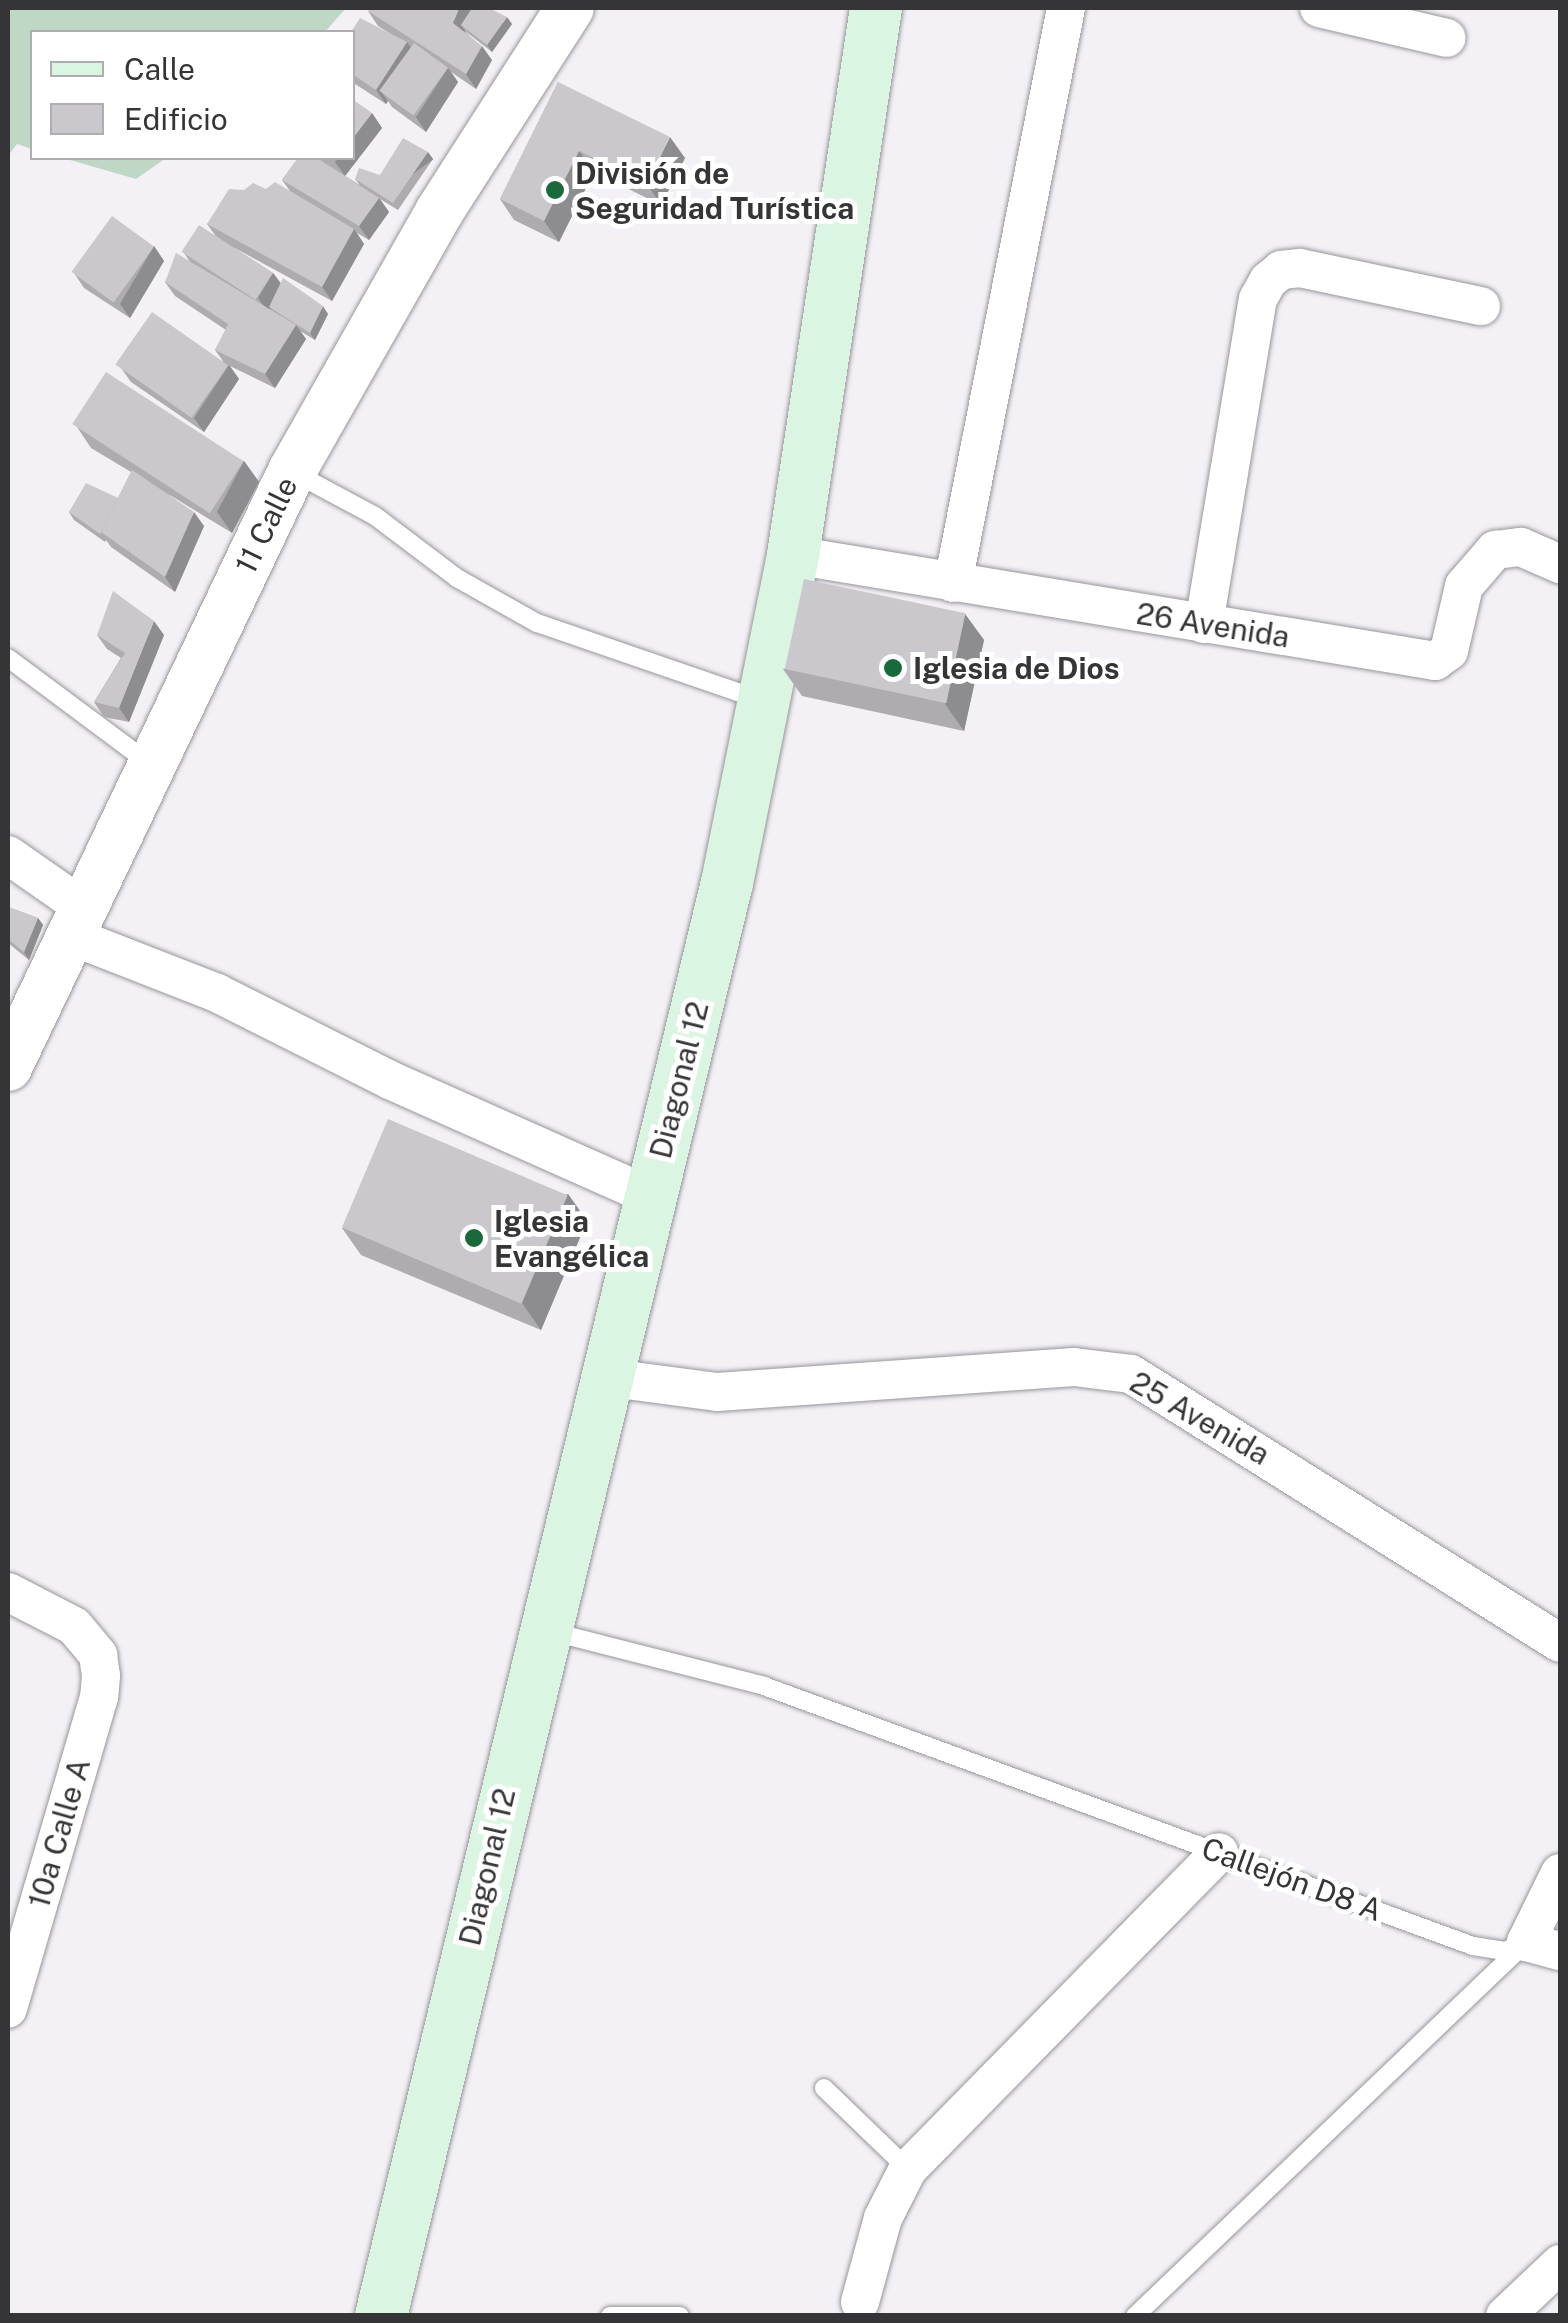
<!DOCTYPE html>
<html>
<head>
<meta charset="utf-8">
<style>
	body { margin:0 }
	#map { position:relative; width:1568px; height:2323px; overflow:hidden; background:#f3f1f5; font-family:"Public Sans",sans-serif }
	div>[style] { position:absolute }
	[style*='--x'] { left:calc(var(--x)*1px); top:calc(var(--y)*1px); width:calc(var(--w)*1px); rotate:calc(var(--a)*1deg) }
	.green>* { inset:0; background:#bfd8c5 }
	.roads { filter:drop-shadow(0 0 2px #98969a) drop-shadow(0 0 2px #98969a) }
	.service>* { height:18px; margin:-9px; padding:0 9px; transform-origin:9px; border-radius:9px; background:#fff }
	.minor>* { height:38px; margin:-19px; padding:0 19px; transform-origin:19px; border-radius:19px; background:#fff }
	.tertiary>* { height:48px; margin:-24px; padding:0 24px; transform-origin:24px; border-radius:24px; background:#fff }
	.secondary>* { height:52px; margin:-26px; padding:0 26px; transform-origin:26px; border-radius:26px; background:#dbf5e3 }
	.wall>* { inset:0; background:#aeacaf }
	.shaded-wall>* { inset:0; background:#8d8c8f; transform-origin:0 0 }
	.building>* { inset:0; background:#cac8cc; transform-origin:0 0 }
	.dots>* { width:28px; height:28px; translate:-50% -50%; box-sizing:border-box; border:5px solid #fff; border-radius:50% }
	span { translate:-50% -50%; white-space:nowrap; text-align:center; line-height:1.15; -webkit-text-stroke:10px #fff; paint-order:stroke }
	.poi-label { font-size:30px; color:#353436; font-weight:700 }
	.left { translate:0 -50%; text-align:left }
	.street-label { font-size:30px; color:#353436 }
	.frame { position:absolute; inset:0; border:10px solid #353436; pointer-events:none }
	.legend { position:absolute; left:30px; top:30px; width:325px; height:130px; box-sizing:border-box; background:#fff; border:2px solid #aeaeaf; margin:0; padding:12px 18px; list-style:none; font-size:30px; color:#353436 }
	.legend li { display:flex; align-items:center; gap:20px; height:50px }
	.legend b { width:50px; border:2px solid #aeaeaf }
</style>
</head>
<body>
<div id="map">
	<div class="green">
		<div style="clip-path:polygon(8px 8px,346px 8px,325px 32px,32px 32px,32px 149px,17px 144px,8px 156px)"></div>
		<div style="clip-path:polygon(63px 158px,166px 158px,136px 179px)"></div>
	</div>
	<div class="roads">
		<div class="service">
			<div style="--x:293;--y:472;--w:93;--a:28.2"></div>
			<div style="--x:375;--y:516;--w:103;--a:37.1"></div>
			<div style="--x:457;--y:578;--w:92;--a:29.4"></div>
			<div style="--x:537;--y:623;--w:236;--a:19"></div>
			<div style="--x:8;--y:658;--w:176;--a:36.7"></div>
			<div style="--x:549;--y:1631;--w:222;--a:14.3"></div>
			<div style="--x:764;--y:1686;--w:755;--a:20.14"></div>
			<div style="--x:1473;--y:1946;--w:32;--a:9"></div>
			<div style="--x:1505;--y:1951;--w:23;--a:-23"></div>
			<div style="--x:824;--y:2088;--w:117;--a:44"></div>
			<div style="--x:610;--y:2316;--w:70;--a:0"></div>
			<div style="--x:1135;--y:2316;--w:531;--a:-43.7"></div>
		</div>
		<div class="minor">
			<div style="--x:1319;--y:8;--w:131;--a:13.2"></div>
			<div style="--x:793;--y:555;--w:651;--a:9.38"></div>
			<div style="--x:1435;--y:661;--w:17;--a:-36"></div>
			<div style="--x:1449;--y:651;--w:67;--a:-77"></div>
			<div style="--x:1464;--y:586;--w:48;--a:-49.3"></div>
			<div style="--x:1495;--y:550;--w:26;--a:-7"></div>
			<div style="--x:1521;--y:547;--w:43;--a:23.6"></div>
			<div style="--x:953;--y:583;--w:586;--a:-78.88"></div>
			<div style="--x:1204;--y:624;--w:329;--a:-80.6"></div>
			<div style="--x:1258;--y:299;--w:21;--a:-61"></div>
			<div style="--x:1268;--y:281;--w:17;--a:-40"></div>
			<div style="--x:1281;--y:270;--w:19;--a:-6"></div>
			<div style="--x:1300;--y:268;--w:185;--a:11.9"></div>
			<div style="--x:8;--y:855;--w:93;--a:34.9"></div>
			<div style="--x:71;--y:936;--w:157;--a:21.3"></div>
			<div style="--x:217;--y:993;--w:194;--a:26.7"></div>
			<div style="--x:390;--y:1080;--w:286;--a:24"></div>
			<div style="--x:611;--y:1378;--w:107;--a:7.5"></div>
			<div style="--x:717;--y:1392;--w:358;--a:-4"></div>
			<div style="--x:1074;--y:1367;--w:57;--a:7"></div>
			<div style="--x:1131;--y:1374;--w:506;--a:32.09"></div>
			<div style="--x:8;--y:1592;--w:74;--a:27.3"></div>
			<div style="--x:74;--y:1626;--w:38;--a:50"></div>
			<div style="--x:98;--y:1655;--w:21;--a:82"></div>
			<div style="--x:101;--y:1676;--w:21;--a:95"></div>
			<div style="--x:99;--y:1697;--w:325;--a:106.3"></div>
			<div style="--x:1560;--y:1873;--w:77;--a:116.2"></div>
			<div style="--x:1526;--y:1942;--w:35;--a:15"></div>
			<div style="--x:860;--y:2302;--w:87;--a:-74.7"></div>
			<div style="--x:883;--y:2218;--w:55;--a:-63"></div>
			<div style="--x:908;--y:2169;--w:444;--a:-45.5"></div>
			<div style="--x:1505;--y:2316;--w:76;--a:-43.4"></div>
		</div>
		<div class="tertiary">
			<div style="--x:8;--y:1067;--w:660;--a:-64.52"></div>
			<div style="--x:292;--y:471;--w:298;--a:-60.4"></div>
			<div style="--x:439;--y:212;--w:242;--a:-57.3"></div>
		</div>
		<div class="secondary">
			<div style="--x:381;--y:2316;--w:1474;--a:-76.43"></div>
			<div style="--x:727;--y:883;--w:335;--a:-78.6"></div>
			<div style="--x:793;--y:555;--w:553;--a:-81.37"></div>
		</div>
	</div>
	<div class="wall">
		<div style="clip-path:polygon(368px 11px,512px 24px,492px 52px,465px 31px,492px 60px,476px 89px,451px 72px,458px 82px,426px 132px,392px 107px,388px 101px,386px 104px,352px 82px,352px 32px,391px 34px,378px 26px)"></div>
		<div style="clip-path:polygon(558px 82px,685px 158px,661px 205px,594px 172px,559px 242px,514px 220px,500px 199px)"></div>
		<div style="clip-path:polygon(372px 113px,382px 128px,345px 176px,360px 185px,355px 179px,380px 175px,433px 159px,398px 210px,380px 199px,389px 212px,369px 240px,357px 233px,364px 244px,332px 301px,231px 246px,273px 273px,281px 283px,328px 314px,315px 340px,300px 331px,306px 339px,275px 388px,230px 366px,239px 379px,204px 432px,131px 382px,121px 368px,223px 361px,215px 350px,226px 330px,175px 296px,165px 282px,190px 262px,184px 253px,215px 235px,207px 224px,244px 190px,266px 189px,290px 191px,282px 180px,298px 158px,352px 158px)"></div>
		<div style="clip-path:polygon(154px 246px,164px 261px,130px 318px,84px 288px,74px 273px)"></div>
		<div style="clip-path:polygon(77px 427px,244px 461px,259px 482px,232px 533px,168px 494px,204px 526px,175px 592px,111px 547px,106px 540px,105px 542px,74px 520px,69px 512px,118px 498px,131px 472px,91px 448px)"></div>
		<div style="clip-path:polygon(965px 614px,984px 640px,964px 731px,802px 696px,783px 669px)"></div>
		<div style="clip-path:polygon(97px 635px,164px 635px,129px 722px,104px 717px,94px 702px,121px 658px,107px 649px)"></div>
		<div style="clip-path:polygon(8px 907px,38px 918px,43px 925px,29px 960px,8px 943px)"></div>
		<div style="clip-path:polygon(568px 1194px,587px 1221px,541px 1330px,361px 1255px,342px 1228px)"></div>
	</div>
	<div class="shaded-wall">
		<div style="clip-path:polygon(459px 8px,474px 8px,461px 25px,465px 31px,463px 37px,453px 23px)"></div>
		<div style="clip-path:polygon(507px 17px,512px 24px,492px 52px,487px 45px)"></div>
		<div style="clip-path:polygon(407px 42px,417px 56px,382px 93px,388px 101px,386px 104px,376px 90px)"></div>
		<div style="clip-path:polygon(482px 46px,492px 60px,476px 89px,466px 74px)"></div>
		<div style="clip-path:polygon(448px 68px,458px 82px,426px 132px,416px 117px)"></div>
		<div style="clip-path:polygon(372px 113px,382px 128px,345px 176px,335px 162px,338px 158px,352px 158px,352px 139px)"></div>
		<div style="clip-path:polygon(670px 137px,685px 158px,661px 205px,647px 184px)"></div>
		<div style="clip-path:polygon(579px 151px,594px 172px,559px 242px,544px 221px)"></div>
		<div style="left:428px;top:152px;width:9px;height:62px;rotate:54deg"></div>
		<div style="clip-path:polygon(379px 198px,389px 212px,369px 240px,359px 226px)"></div>
		<div style="clip-path:polygon(354px 229px,364px 244px,332px 301px,322px 287px)"></div>
		<div style="clip-path:polygon(154px 246px,164px 261px,130px 318px,120px 304px)"></div>
		<div style="clip-path:polygon(273px 273px,283px 287px,268px 313px,258px 298px)"></div>
		<div style="clip-path:polygon(323px 306px,328px 314px,315px 340px,310px 333px)"></div>
		<div style="clip-path:polygon(296px 325px,306px 339px,275px 388px,265px 374px)"></div>
		<div style="clip-path:polygon(229px 365px,239px 379px,204px 432px,194px 418px)"></div>
		<div style="clip-path:polygon(244px 461px,259px 482px,232px 533px,217px 512px)"></div>
		<div style="clip-path:polygon(194px 512px,204px 526px,175px 592px,165px 577px)"></div>
		<div style="clip-path:polygon(965px 614px,984px 640px,964px 731px,945px 704px)"></div>
		<div style="clip-path:polygon(154px 621px,164px 635px,129px 722px,119px 708px)"></div>
		<div style="clip-path:polygon(38px 918px,43px 925px,29px 960px,24px 952px)"></div>
		<div style="clip-path:polygon(568px 1194px,587px 1221px,541px 1330px,522px 1303px)"></div>
	</div>
	<div class="building">
		<div style="clip-path:polygon(371px 8px,459px 8px,453px 23px,482px 46px,466px 74px,368px 11px)"></div>
		<div style="clip-path:polygon(472px 8px,489px 8px,507px 17px,487px 45px,461px 25px)"></div>
		<div style="clip-path:polygon(360px 18px,407px 42px,376px 90px,352px 74px,351px 32px)"></div>
		<div style="left:414px;top:43px;width:42px;height:59px;rotate:36deg"></div>
		<div style="clip-path:polygon(558px 82px,670px 137px,647px 184px,579px 151px,544px 221px,500px 199px)"></div>
		<div style="clip-path:polygon(352px 99px,372px 113px,352px 139px)"></div>
		<div style="clip-path:polygon(403px 138px,428px 152px,393px 203px,355px 179px,359px 168px,380px 175px)"></div>
		<div style="clip-path:polygon(298px 158px,317px 158px,379px 198px,359px 226px,282px 180px)"></div>
		<div style="clip-path:polygon(275px 182px,354px 229px,322px 287px,207px 224px,229px 189px,244px 190px,253px 183px,266px 189px)"></div>
		<div style="left:112px;top:216px;width:52px;height:69px;rotate:36deg"></div>
		<div style="left:199px;top:225px;width:88px;height:32px;rotate:33deg"></div>
		<div style="clip-path:polygon(176px 253px,296px 325px,265px 374px,215px 350px,228px 324px,165px 282px)"></div>
		<div style="clip-path:polygon(283px 278px,323px 306px,310px 333px,269px 307px)"></div>
		<div style="left:152px;top:312px;width:93px;height:64px;rotate:35deg"></div>
		<div style="left:106px;top:372px;width:164px;height:62px;rotate:33deg"></div>
		<div style="clip-path:polygon(132px 470px,194px 512px,165px 577px,101px 532px)"></div>
		<div style="clip-path:polygon(86px 483px,118px 498px,100px 534px,69px 512px)"></div>
		<div style="left:804px;top:579px;width:165px;height:92px;rotate:12deg"></div>
		<div style="clip-path:polygon(113px 591px,154px 621px,119px 708px,94px 702px,125px 653px,97px 635px)"></div>
		<div style="clip-path:polygon(8px 907px,38px 918px,24px 952px,8px 939px)"></div>
		<div style="left:388px;top:1119px;width:195px;height:118px;rotate:23deg"></div>
	</div>
	<div class="dots">
		<div style="left:555px;top:190px;background:#186a3a"></div>
		<div style="left:893px;top:668px;background:#186a3a"></div>
		<div style="left:474px;top:1238px;background:#186a3a"></div>
	</div>
	<div class="poi-label">
		<span class="left" style="left:575px;top:190px">División de<br>Seguridad Turística</span>
		<span class="left" style="left:913px;top:668px">Iglesia de Dios</span>
		<span class="left" style="left:494px;top:1238px">Iglesia<br>Evangélica</span>
	</div>
	<div class="street-label">
		<span style="left:266px;top:525px;rotate:-64deg">11 Calle</span>
		<span style="left:1213px;top:625px;rotate:9deg">26 Avenida</span>
		<span style="left:679px;top:1080px;rotate:-76deg">Diagonal 12</span>
		<span style="left:1200px;top:1418px;rotate:30deg">25 Avenida</span>
		<span style="left:59px;top:1833px;rotate:-74deg">10a Calle A</span>
		<span style="left:487px;top:1867px;rotate:-77deg">Diagonal 12</span>
		<span style="left:1292px;top:1879px;rotate:20deg">Callejón D8 A</span>
	</div>
	<div class="frame"></div>
	<ul class="legend">
	<li><b style="height:12px;background:#dbf5e3"></b>Calle</li>
	<li><b style="height:28px;background:#cac8cc"></b>Edificio</li>
	</ul>
</div>
</body>
</html>
